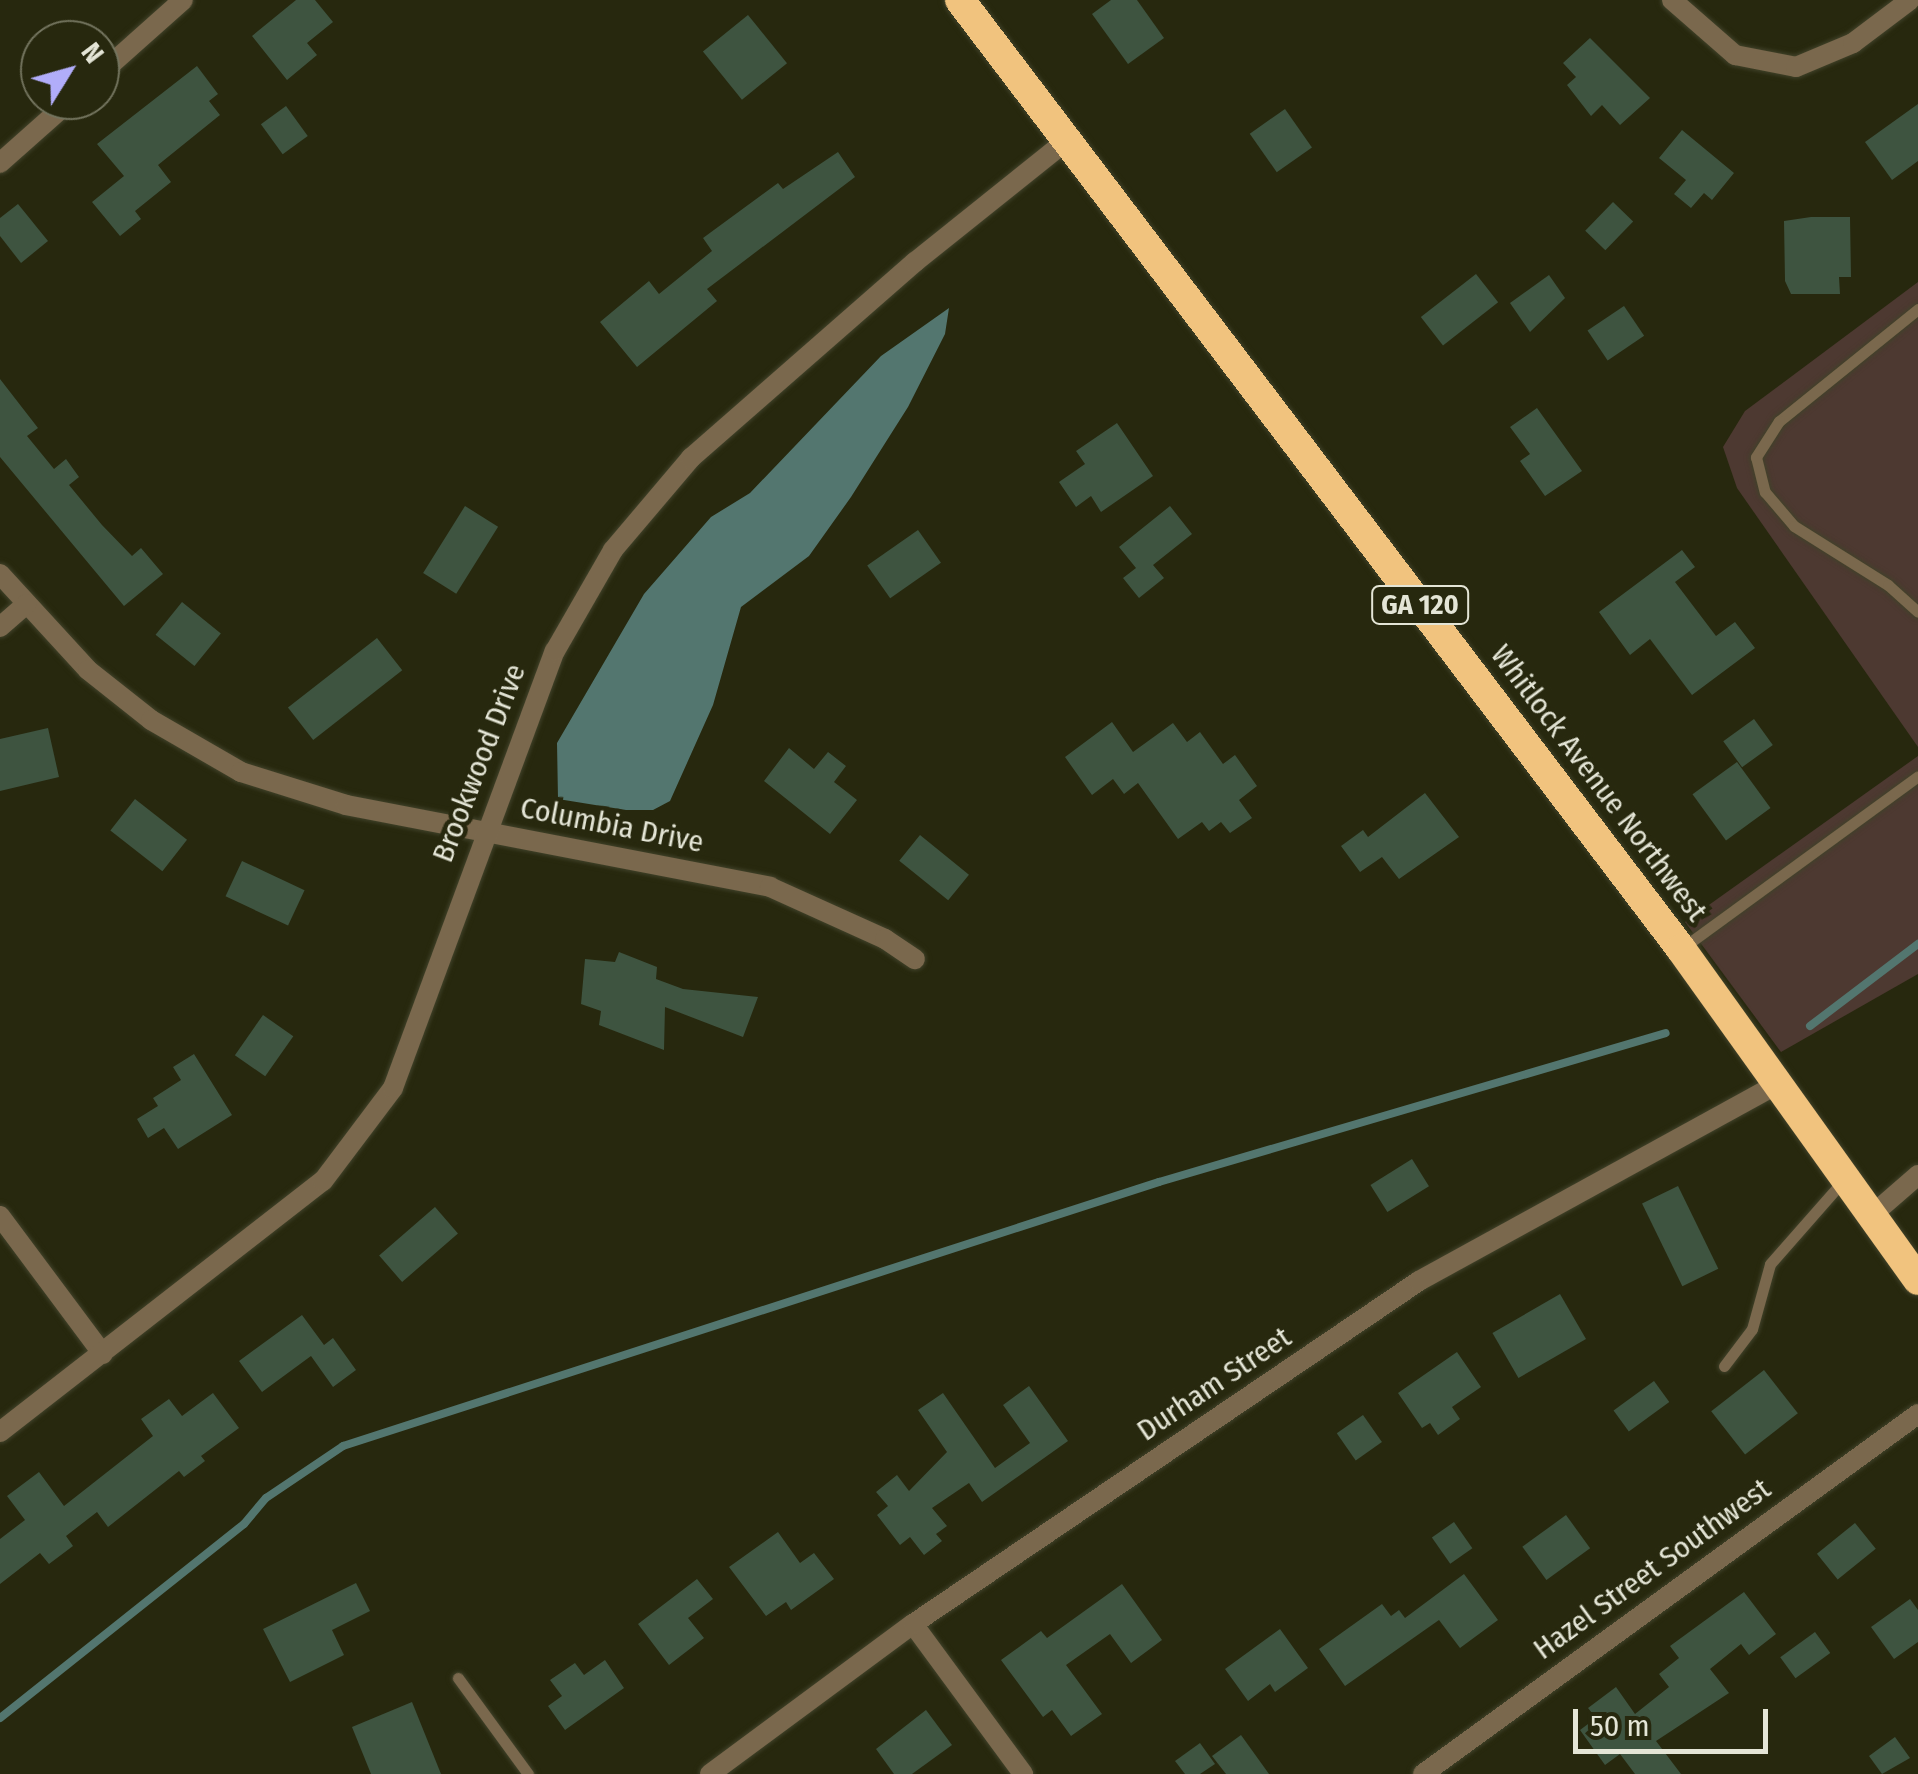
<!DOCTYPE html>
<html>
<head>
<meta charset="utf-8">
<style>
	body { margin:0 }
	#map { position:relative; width:1918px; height:1774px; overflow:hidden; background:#27280e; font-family:"Fira Sans Condensed",sans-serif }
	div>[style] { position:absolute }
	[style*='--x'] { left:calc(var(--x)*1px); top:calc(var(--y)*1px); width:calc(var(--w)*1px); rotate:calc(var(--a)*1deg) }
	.green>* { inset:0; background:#4d3931 }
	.water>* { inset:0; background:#53766f }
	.stream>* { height:8px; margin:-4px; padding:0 4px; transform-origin:4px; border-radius:4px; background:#53766f }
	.building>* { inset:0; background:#3e5440; transform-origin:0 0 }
	.roads { filter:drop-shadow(0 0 2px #41422a) drop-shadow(0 0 2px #41422a) }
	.lane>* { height:11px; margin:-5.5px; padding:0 5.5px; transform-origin:5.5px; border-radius:5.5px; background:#7a684d }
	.street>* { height:20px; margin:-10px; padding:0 10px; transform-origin:10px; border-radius:10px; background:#7a684d }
	.highway>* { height:30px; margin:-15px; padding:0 15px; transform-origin:15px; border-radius:15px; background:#f1c37e }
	span { translate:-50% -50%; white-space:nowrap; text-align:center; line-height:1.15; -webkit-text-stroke:9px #27280e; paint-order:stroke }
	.shield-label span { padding:2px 8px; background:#27280e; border:2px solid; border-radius:8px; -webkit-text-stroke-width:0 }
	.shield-label { font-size:28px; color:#e4e5d6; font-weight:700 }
	.street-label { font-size:30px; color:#e4e5d6 }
	.north { position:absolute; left:20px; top:20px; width:100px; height:100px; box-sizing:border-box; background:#27280e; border:2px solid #73745e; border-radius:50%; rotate:53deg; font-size:28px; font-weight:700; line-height:40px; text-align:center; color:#e4e5d6 }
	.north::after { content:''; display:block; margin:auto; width:35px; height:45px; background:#b1adfa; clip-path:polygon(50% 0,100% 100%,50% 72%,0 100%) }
	.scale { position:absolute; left:1573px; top:1709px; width:195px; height:45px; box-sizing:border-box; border:5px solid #e4e5d6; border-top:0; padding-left:12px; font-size:30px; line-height:35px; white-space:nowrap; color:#e4e5d6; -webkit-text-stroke:8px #27280e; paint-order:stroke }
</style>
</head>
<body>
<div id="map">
	<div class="green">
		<div style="clip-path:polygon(1918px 282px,1918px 747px,1737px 488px,1723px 447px,1745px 411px)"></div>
		<div style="clip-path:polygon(1918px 756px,1918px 974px,1781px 1052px,1685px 922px)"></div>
	</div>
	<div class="water">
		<div style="clip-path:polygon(949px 308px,945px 334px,908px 407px,851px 497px,809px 556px,741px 607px,713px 705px,670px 801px,653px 810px,626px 810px,558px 799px,557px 743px,644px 594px,711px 517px,750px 493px,881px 356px)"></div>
	</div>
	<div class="stream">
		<div style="--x:1810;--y:1026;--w:136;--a:-37.2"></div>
		<div style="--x:0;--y:1718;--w:312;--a:-38.5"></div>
		<div style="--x:244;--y:1524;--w:34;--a:-50"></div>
		<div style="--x:266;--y:1498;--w:93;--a:-34"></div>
		<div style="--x:343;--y:1446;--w:858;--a:-17.93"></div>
		<div style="--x:1159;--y:1182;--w:528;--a:-16.38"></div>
	</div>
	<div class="building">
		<div style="clip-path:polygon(296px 0,315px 0,333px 22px,307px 43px,317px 55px,287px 80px,252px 36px)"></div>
		<div style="clip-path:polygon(1111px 0,1137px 0,1164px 38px,1128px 64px,1092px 14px)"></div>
		<div style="left:748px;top:15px;width:62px;height:58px;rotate:51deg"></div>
		<div style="clip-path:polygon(1590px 38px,1650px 98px,1620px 125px,1602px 105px,1591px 116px,1567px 85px,1576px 77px,1563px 63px)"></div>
		<div style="clip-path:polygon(197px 66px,218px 94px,209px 101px,220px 115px,158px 165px,171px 182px,135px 211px,141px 219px,120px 236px,92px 202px,124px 176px,97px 144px)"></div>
		<div style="clip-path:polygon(1918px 104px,1918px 161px,1892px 180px,1865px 142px)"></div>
		<div style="left:286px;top:106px;width:37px;height:31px;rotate:54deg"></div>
		<div style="left:1285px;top:109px;width:47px;height:43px;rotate:55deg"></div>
		<div style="clip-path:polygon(1682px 130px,1734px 173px,1712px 200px,1704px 193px,1691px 208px,1674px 194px,1686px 180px,1659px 158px)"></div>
		<div style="clip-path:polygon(838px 152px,855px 177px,707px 289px,717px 301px,637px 367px,600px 322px,649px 281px,659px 294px,712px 251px,703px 238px,778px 183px,783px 189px)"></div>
		<div style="left:1613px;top:202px;width:28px;height:40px;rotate:44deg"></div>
		<div style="clip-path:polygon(18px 204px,48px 241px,21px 263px,0 236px,0 218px)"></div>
		<div style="clip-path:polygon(1811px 217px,1850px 217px,1851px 277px,1839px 277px,1840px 294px,1791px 294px,1785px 281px,1784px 221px)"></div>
		<div style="left:1476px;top:274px;width:36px;height:70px;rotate:52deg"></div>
		<div style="clip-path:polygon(1549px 275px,1565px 298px,1530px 332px,1510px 303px)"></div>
		<div style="left:1624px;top:306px;width:36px;height:44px;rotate:56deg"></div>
		<div style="clip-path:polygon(0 379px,38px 428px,27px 436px,54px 469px,66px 459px,79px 477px,69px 485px,102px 525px,132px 556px,141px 548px,163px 574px,124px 606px,0 457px)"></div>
		<div style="clip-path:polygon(1537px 408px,1582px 471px,1545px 496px,1520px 461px,1530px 454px,1510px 427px)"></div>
		<div style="clip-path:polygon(1117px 423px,1153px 476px,1101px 512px,1091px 496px,1076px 507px,1059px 482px,1085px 464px,1076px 451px)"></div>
		<div style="left:465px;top:506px;width:39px;height:79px;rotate:32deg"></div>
		<div style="clip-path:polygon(1170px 506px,1192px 534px,1153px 565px,1164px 578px,1139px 598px,1123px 578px,1136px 568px,1119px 547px)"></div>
		<div style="left:918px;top:530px;width:40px;height:62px;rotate:55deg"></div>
		<div style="clip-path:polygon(1682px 550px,1695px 567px,1675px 582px,1716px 636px,1735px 622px,1755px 648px,1692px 695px,1650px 639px,1630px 655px,1599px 612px)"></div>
		<div style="left:182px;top:602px;width:50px;height:42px;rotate:39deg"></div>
		<div style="left:377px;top:638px;width:41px;height:113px;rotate:52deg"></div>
		<div style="left:1754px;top:719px;width:32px;height:38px;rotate:54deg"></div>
		<div style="clip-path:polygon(1112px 722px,1133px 752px,1173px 723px,1187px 742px,1200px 732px,1223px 764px,1235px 755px,1257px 786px,1239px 800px,1252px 818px,1230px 833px,1221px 822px,1209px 831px,1202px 822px,1178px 839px,1138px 783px,1124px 794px,1113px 779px,1092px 795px,1065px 757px)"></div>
		<div style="clip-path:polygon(48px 728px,59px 777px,0 791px,0 739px)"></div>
		<div style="clip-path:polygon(789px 748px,814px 769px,828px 752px,846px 766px,834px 782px,857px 800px,830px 834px,764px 781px)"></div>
		<div style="left:1737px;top:762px;width:57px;height:55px;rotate:54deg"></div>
		<div style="clip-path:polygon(1425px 793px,1459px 837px,1399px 879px,1382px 857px,1360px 872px,1341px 846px,1363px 830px,1368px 837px)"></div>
		<div style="left:135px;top:799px;width:66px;height:40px;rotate:38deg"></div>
		<div style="left:920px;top:835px;width:63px;height:33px;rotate:39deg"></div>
		<div style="left:242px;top:861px;width:69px;height:39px;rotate:25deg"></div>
		<div style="clip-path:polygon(619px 952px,657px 967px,656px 979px,683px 989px,758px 997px,743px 1037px,665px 1007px,664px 1050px,599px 1025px,601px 1011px,581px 1004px,585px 959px,615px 962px)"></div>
		<div style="left:263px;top:1015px;width:37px;height:49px;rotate:35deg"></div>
		<div style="clip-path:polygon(194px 1054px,232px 1115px,178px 1149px,164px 1128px,148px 1138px,137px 1119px,158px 1106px,153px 1098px,181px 1080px,173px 1067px)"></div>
		<div style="left:1412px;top:1159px;width:32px;height:49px;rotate:58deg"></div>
		<div style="left:1678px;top:1186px;width:92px;height:40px;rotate:64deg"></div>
		<div style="left:435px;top:1207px;width:35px;height:74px;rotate:49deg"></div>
		<div style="left:1560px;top:1294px;width:52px;height:78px;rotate:60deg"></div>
		<div style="clip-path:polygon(302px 1315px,324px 1345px,333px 1338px,356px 1370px,333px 1387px,311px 1356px,262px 1392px,239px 1361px)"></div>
		<div style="clip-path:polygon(1457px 1352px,1481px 1387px,1452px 1407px,1460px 1419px,1438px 1435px,1430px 1423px,1422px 1428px,1398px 1393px)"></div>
		<div style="left:1764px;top:1370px;width:55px;height:67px;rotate:52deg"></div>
		<div style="left:1654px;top:1381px;width:26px;height:50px;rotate:54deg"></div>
		<div style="clip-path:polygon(1029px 1386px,1068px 1441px,982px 1502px,969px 1483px,932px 1508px,947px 1526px,936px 1534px,942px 1541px,924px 1555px,910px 1537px,900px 1545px,877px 1515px,888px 1506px,876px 1492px,897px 1475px,909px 1491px,947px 1452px,918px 1410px,943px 1393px,995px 1468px,1030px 1443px,1003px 1405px)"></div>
		<div style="clip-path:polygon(213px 1393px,239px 1428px,201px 1456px,205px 1461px,184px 1477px,179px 1471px,108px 1527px,97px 1512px,66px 1536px,73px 1546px,49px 1564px,40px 1553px,0 1584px,0 1539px,25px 1520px,7px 1496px,39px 1472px,64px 1506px,153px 1436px,141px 1419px,169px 1399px,182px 1416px)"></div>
		<div style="left:1363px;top:1415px;width:33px;height:32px;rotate:55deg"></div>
		<div style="left:1566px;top:1515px;width:41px;height:54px;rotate:54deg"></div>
		<div style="left:1454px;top:1522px;width:32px;height:27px;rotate:55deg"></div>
		<div style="left:1855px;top:1523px;width:33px;height:49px;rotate:51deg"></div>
		<div style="clip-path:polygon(778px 1532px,800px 1563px,814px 1553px,834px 1579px,791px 1610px,786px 1602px,766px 1616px,729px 1567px)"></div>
		<div style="clip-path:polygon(1464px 1574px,1498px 1620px,1460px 1648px,1439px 1620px,1345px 1686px,1319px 1649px,1382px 1604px,1391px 1616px,1399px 1610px,1405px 1618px)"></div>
		<div style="clip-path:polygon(697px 1579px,713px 1599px,688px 1618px,704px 1638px,669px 1665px,638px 1624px)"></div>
		<div style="clip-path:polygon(356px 1583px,370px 1611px,332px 1630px,344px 1655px,290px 1682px,263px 1629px)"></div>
		<div style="clip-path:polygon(1122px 1584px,1162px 1640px,1131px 1663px,1110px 1634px,1066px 1665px,1102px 1714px,1071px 1736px,1052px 1710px,1043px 1717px,1001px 1660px,1041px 1631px,1047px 1638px)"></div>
		<div style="clip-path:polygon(1744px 1592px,1776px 1634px,1749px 1655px,1741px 1644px,1710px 1669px,1729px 1693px,1656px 1741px,1681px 1774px,1635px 1774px,1620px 1754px,1605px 1765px,1580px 1730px,1596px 1718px,1588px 1708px,1616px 1687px,1635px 1714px,1669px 1687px,1659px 1674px,1679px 1658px,1670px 1646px)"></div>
		<div style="clip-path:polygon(1910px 1599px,1918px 1610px,1918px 1642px,1894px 1659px,1871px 1627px)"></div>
		<div style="clip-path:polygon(1280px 1629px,1308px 1668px,1275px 1692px,1270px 1684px,1248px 1701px,1225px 1669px)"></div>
		<div style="left:1815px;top:1632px;width:26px;height:43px;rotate:54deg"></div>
		<div style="clip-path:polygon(605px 1660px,624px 1688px,565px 1730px,548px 1706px,562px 1696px,550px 1680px,575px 1663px,584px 1675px)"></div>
		<div style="clip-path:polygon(412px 1702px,441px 1774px,371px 1774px,352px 1727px)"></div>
		<div style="clip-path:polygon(926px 1710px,952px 1745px,912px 1774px,894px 1774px,876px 1749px)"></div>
		<div style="clip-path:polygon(1241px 1735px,1269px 1774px,1226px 1774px,1212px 1756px)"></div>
		<div style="clip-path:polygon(1895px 1737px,1910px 1758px,1882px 1774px,1869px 1756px)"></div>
		<div style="clip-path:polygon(1200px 1743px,1215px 1764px,1200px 1774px,1185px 1774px,1175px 1761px)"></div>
	</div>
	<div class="roads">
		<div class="lane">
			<div style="--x:1918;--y:309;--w:179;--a:141.1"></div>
			<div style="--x:1779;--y:421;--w:43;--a:122.6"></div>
			<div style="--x:1756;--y:457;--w:36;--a:76"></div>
			<div style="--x:1765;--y:492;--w:45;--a:49.5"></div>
			<div style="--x:1794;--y:526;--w:111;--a:32.1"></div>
			<div style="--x:1888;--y:585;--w:40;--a:42"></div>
			<div style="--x:1681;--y:949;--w:293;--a:-36.1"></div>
			<div style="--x:1724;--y:1366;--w:46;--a:-52.9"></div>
			<div style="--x:1752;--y:1329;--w:67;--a:-74.5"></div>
			<div style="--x:1770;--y:1264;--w:109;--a:-48.7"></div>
			<div style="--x:458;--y:1678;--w:119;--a:53.9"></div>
		</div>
		<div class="street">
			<div style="--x:1672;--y:0;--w:84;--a:41.1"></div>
			<div style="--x:1735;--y:55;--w:62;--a:11.1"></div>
			<div style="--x:1796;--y:67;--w:62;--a:-22.8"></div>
			<div style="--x:1853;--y:43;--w:71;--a:-37"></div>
			<div style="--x:100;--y:74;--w:111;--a:-41.7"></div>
			<div style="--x:0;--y:163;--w:95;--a:-41.6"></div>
			<div style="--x:0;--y:574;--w:130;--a:47.5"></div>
			<div style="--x:88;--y:670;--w:80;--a:38.4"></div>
			<div style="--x:151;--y:720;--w:104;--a:30"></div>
			<div style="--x:241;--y:772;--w:110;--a:17.4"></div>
			<div style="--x:346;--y:805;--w:432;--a:10.9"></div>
			<div style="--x:770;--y:887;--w:126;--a:24.3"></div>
			<div style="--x:885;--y:939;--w:36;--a:34"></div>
			<div style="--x:0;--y:627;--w:35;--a:-41"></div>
			<div style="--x:1872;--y:1215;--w:61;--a:-41"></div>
			<div style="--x:0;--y:1216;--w:172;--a:53.3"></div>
			<div style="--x:0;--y:1432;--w:409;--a:-37.9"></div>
			<div style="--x:323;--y:1181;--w:116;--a:-53"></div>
			<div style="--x:393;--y:1088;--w:466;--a:-69.7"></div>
			<div style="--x:555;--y:651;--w:116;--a:-60.1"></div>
			<div style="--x:613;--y:550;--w:121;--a:-49.7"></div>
			<div style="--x:691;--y:458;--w:298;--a:-41.2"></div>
			<div style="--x:915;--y:262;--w:193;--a:-38.7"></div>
			<div style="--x:913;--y:1624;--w:186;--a:53.7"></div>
			<div style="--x:710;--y:1774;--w:252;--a:-36.5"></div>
			<div style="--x:913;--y:1624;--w:611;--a:-34.13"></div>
			<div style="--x:1419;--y:1281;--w:409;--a:-28.8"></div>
			<div style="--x:1423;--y:1774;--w:612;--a:-36.03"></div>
		</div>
		<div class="highway">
			<div style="--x:960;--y:0;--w:1192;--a:52.77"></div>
			<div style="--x:1681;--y:949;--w:407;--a:54.4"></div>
		</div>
	</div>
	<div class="shield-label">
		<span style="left:1420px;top:605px">GA 120</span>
	</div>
	<div class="street-label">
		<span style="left:479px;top:763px;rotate:-69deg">Brookwood Drive</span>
		<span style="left:1599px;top:783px;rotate:53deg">Whitlock Avenue Northwest</span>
		<span style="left:612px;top:825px;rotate:11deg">Columbia Drive</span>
		<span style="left:1214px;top:1384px;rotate:-34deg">Durham Street</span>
		<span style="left:1652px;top:1569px;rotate:-36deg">Hazel Street Southwest</span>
	</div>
	<div class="north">N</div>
	<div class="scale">50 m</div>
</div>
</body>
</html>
